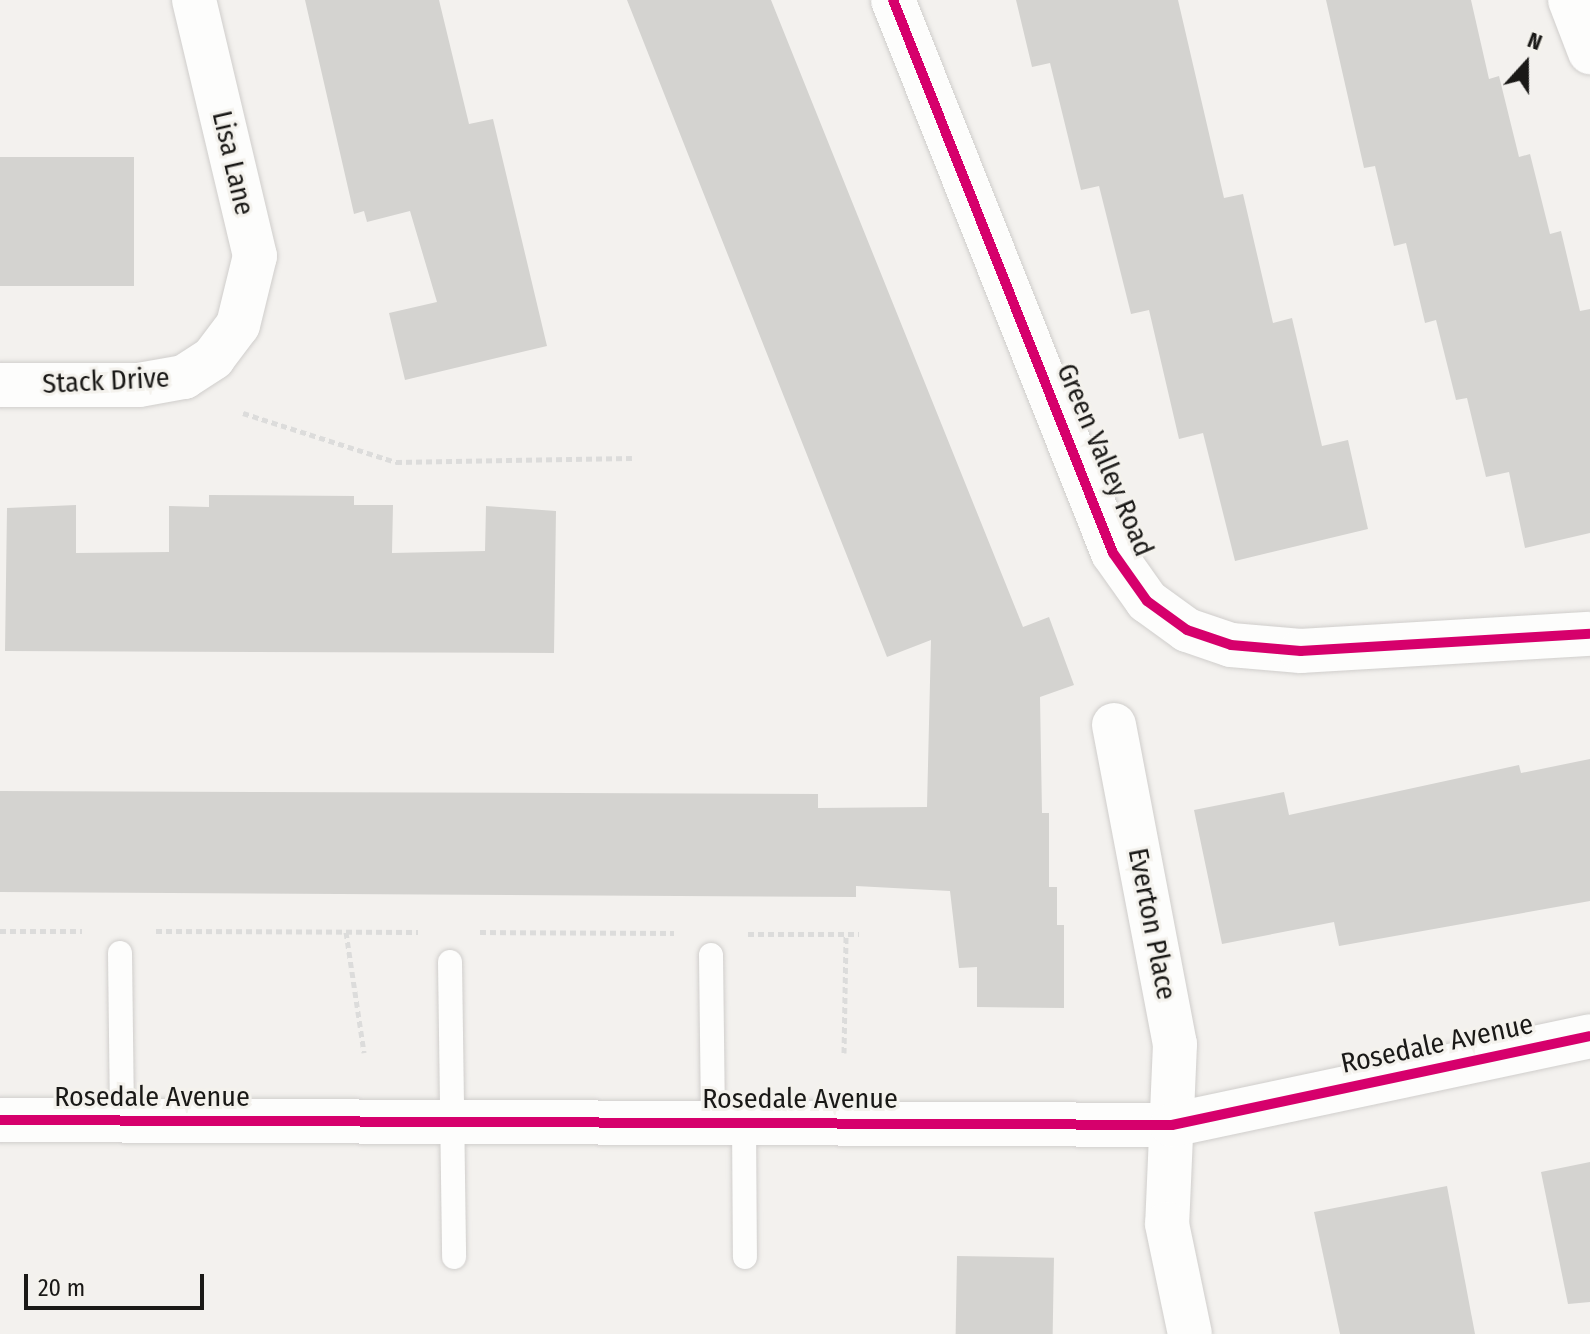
<!DOCTYPE html>
<html>
<head>
<meta charset="utf-8">
<style>
	body { margin:0 }
	#map { position:relative; width:1590px; height:1334px; overflow:hidden; background:#f3f1ee; font-family:"Fira Sans Condensed",sans-serif }
	div>[style] { position:absolute }
	[style*='--x'] { left:calc(var(--x)*1px); top:calc(var(--y)*1px); width:calc(var(--w)*1px); rotate:calc(var(--a)*1deg) }
	.building>* { inset:0; background:#d4d3d0; transform-origin:0 0 }
	.path>* { height:5px; margin-top:-2.5px; transform-origin:0; background:repeating-linear-gradient(90deg,#dcdcdb 0 6px,transparent 0 10px) }
	.roads { filter:drop-shadow(0 0 2px #d0cecc) drop-shadow(0 0 2px #d0cecc) }
	.lane>* { height:24px; margin:-12px; padding:0 12px; transform-origin:12px; border-radius:12px; background:#fdfdfc }
	.street>* { height:44px; margin:-22px; padding:0 22px; transform-origin:22px; border-radius:22px; background:#fdfdfc }
	.cycleway>* { height:10px; margin:-5px; padding:0 5px; transform-origin:5px; border-radius:5px; background:#d6006c }
	span { translate:-50% -50%; white-space:nowrap; text-align:center; line-height:1.15; -webkit-text-stroke:6px #f4f2ed; paint-order:stroke }
	.street-label { font-size:28px; color:#1a1917 }
	.north { position:absolute; left:1486px; top:24px; width:80px; height:80px; -webkit-text-stroke:6px #f4f2ed; paint-order:stroke; rotate:21deg; font-size:22px; font-weight:700; line-height:32px; text-align:center; color:#1a1917 }
	.north::after { content:''; display:block; margin:auto; width:28px; height:36px; background:#1a1917; clip-path:polygon(50% 0,100% 100%,50% 72%,0 100%) }
	.scale { position:absolute; left:24px; top:1274px; width:180px; height:36px; box-sizing:border-box; border:4px solid #1a1917; border-top:0; padding-left:10px; font-size:24px; line-height:28px; white-space:nowrap; color:#1a1917; -webkit-text-stroke:6px #f4f2ed; paint-order:stroke }
</style>
</head>
<body>
<div id="map">
	<div class="building">
		<div style="clip-path:polygon(305px 0,439px 0,469px 124px,493px 119px,547px 346px,405px 380px,389px 313px,437px 302px,410px 211px,367px 222px,364px 211px,354px 214px)"></div>
		<div style="clip-path:polygon(627px 0,771px 0,1023px 627px,1049px 617px,1074px 685px,1040px 697px,1042px 813px,1049px 813px,1049px 887px,1057px 887px,1057px 925px,1064px 925px,1064px 1008px,977px 1007px,977px 967px,959px 968px,950px 891px,856px 886px,856px 897px,0 892px,0 791px,818px 794px,818px 808px,927px 807px,931px 640px,887px 657px)"></div>
		<div style="clip-path:polygon(1016px 0,1178px 0,1224px 198px,1243px 194px,1273px 323px,1292px 318px,1322px 446px,1348px 440px,1368px 529px,1235px 561px,1203px 433px,1179px 439px,1149px 310px,1131px 314px,1099px 186px,1081px 190px,1050px 63px,1032px 67px)"></div>
		<div style="clip-path:polygon(1326px 0,1471px 0,1489px 79px,1499px 76px,1519px 157px,1530px 154px,1550px 234px,1561px 231px,1580px 311px,1590px 309px,1590px 533px,1525px 548px,1509px 472px,1486px 477px,1467px 398px,1456px 400px,1436px 320px,1425px 323px,1406px 243px,1394px 246px,1375px 166px,1364px 168px)"></div>
		<div style="left:0;top:157px;width:134px;height:129px"></div>
		<div style="clip-path:polygon(209px 495px,354px 496px,354px 505px,393px 505px,392px 553px,485px 551px,486px 506px,556px 511px,554px 653px,5px 651px,7px 508px,76px 505px,76px 553px,169px 552px,169px 506px,209px 507px)"></div>
		<div style="clip-path:polygon(1590px 759px,1590px 901px,1339px 946px,1334px 922px,1222px 944px,1194px 810px,1284px 792px,1289px 815px,1519px 765px,1521px 773px)"></div>
		<div style="clip-path:polygon(1590px 1162px,1590px 1302px,1568px 1304px,1541px 1172px)"></div>
		<div style="clip-path:polygon(1447px 1186px,1475px 1334px,1340px 1334px,1314px 1212px)"></div>
		<div style="left:957px;top:1256px;width:97px;height:78px;rotate:1deg"></div>
	</div>
	<div class="path">
		<div style="--x:243;--y:413;--w:161;--a:17.8"></div>
		<div style="--x:396;--y:462;--w:236;--a:-1"></div>
		<div style="--x:0;--y:931;--w:82;--a:0"></div>
		<div style="--x:156;--y:931;--w:262;--a:0.2"></div>
		<div style="--x:346;--y:932;--w:122;--a:81.5"></div>
		<div style="--x:480;--y:932;--w:194;--a:0.3"></div>
		<div style="--x:748;--y:934;--w:111;--a:0"></div>
		<div style="--x:844;--y:1053;--w:119;--a:-89"></div>
	</div>
	<div class="roads">
		<div class="lane">
			<div style="--x:120;--y:953;--w:168;--a:89.3"></div>
			<div style="--x:711;--y:955;--w:168;--a:89.3"></div>
			<div style="--x:450;--y:962;--w:295;--a:89.2"></div>
			<div style="--x:744;--y:1123;--w:134;--a:89.6"></div>
		</div>
		<div class="street">
			<div style="--x:893;--y:0;--w:595;--a:68.31"></div>
			<div style="--x:1113;--y:553;--w:59;--a:54.7"></div>
			<div style="--x:1147;--y:601;--w:49;--a:35.9"></div>
			<div style="--x:1187;--y:630;--w:46;--a:18.8"></div>
			<div style="--x:1231;--y:645;--w:70;--a:4.9"></div>
			<div style="--x:1301;--y:651;--w:289;--a:-3.4"></div>
			<div style="--x:1570;--y:0;--w:56;--a:69"></div>
			<div style="--x:0;--y:385;--w:139;--a:0"></div>
			<div style="--x:139;--y:385;--w:46;--a:-10.1"></div>
			<div style="--x:184;--y:377;--w:35;--a:-33"></div>
			<div style="--x:213;--y:358;--w:41;--a:-52.9"></div>
			<div style="--x:238;--y:325;--w:71;--a:-76.2"></div>
			<div style="--x:255;--y:256;--w:263;--a:-103.4"></div>
			<div style="--x:1114;--y:725;--w:325;--a:79.2"></div>
			<div style="--x:1175;--y:1044;--w:180;--a:92.5"></div>
			<div style="--x:1167;--y:1224;--w:112;--a:78.2"></div>
			<div style="--x:0;--y:1120;--w:1172;--a:0.24"></div>
			<div style="--x:1172;--y:1125;--w:427;--a:-12"></div>
		</div>
	</div>
	<div class="cycleway">
		<div style="--x:893;--y:0;--w:595;--a:68.31"></div>
		<div style="--x:1113;--y:553;--w:59;--a:54.7"></div>
		<div style="--x:1147;--y:601;--w:49;--a:35.9"></div>
		<div style="--x:1187;--y:630;--w:46;--a:18.8"></div>
		<div style="--x:1231;--y:645;--w:70;--a:4.9"></div>
		<div style="--x:1301;--y:651;--w:289;--a:-3.4"></div>
		<div style="--x:0;--y:1120;--w:1172;--a:0.24"></div>
		<div style="--x:1172;--y:1125;--w:427;--a:-12"></div>
	</div>
	<div class="street-label">
		<span style="left:233px;top:163px;rotate:77deg">Lisa Lane</span>
		<span style="left:106px;top:381px;rotate:-3deg">Stack Drive</span>
		<span style="left:1105px;top:460px;rotate:67deg">Green Valley Road</span>
		<span style="left:1152px;top:924px;rotate:79deg">Everton Place</span>
		<span style="left:1437px;top:1044px;rotate:-12deg">Rosedale Avenue</span>
		<span style="left:152px;top:1097px">Rosedale Avenue</span>
		<span style="left:800px;top:1099px">Rosedale Avenue</span>
	</div>
	<div class="north">N</div>
	<div class="scale">20 m</div>
</div>
</body>
</html>
